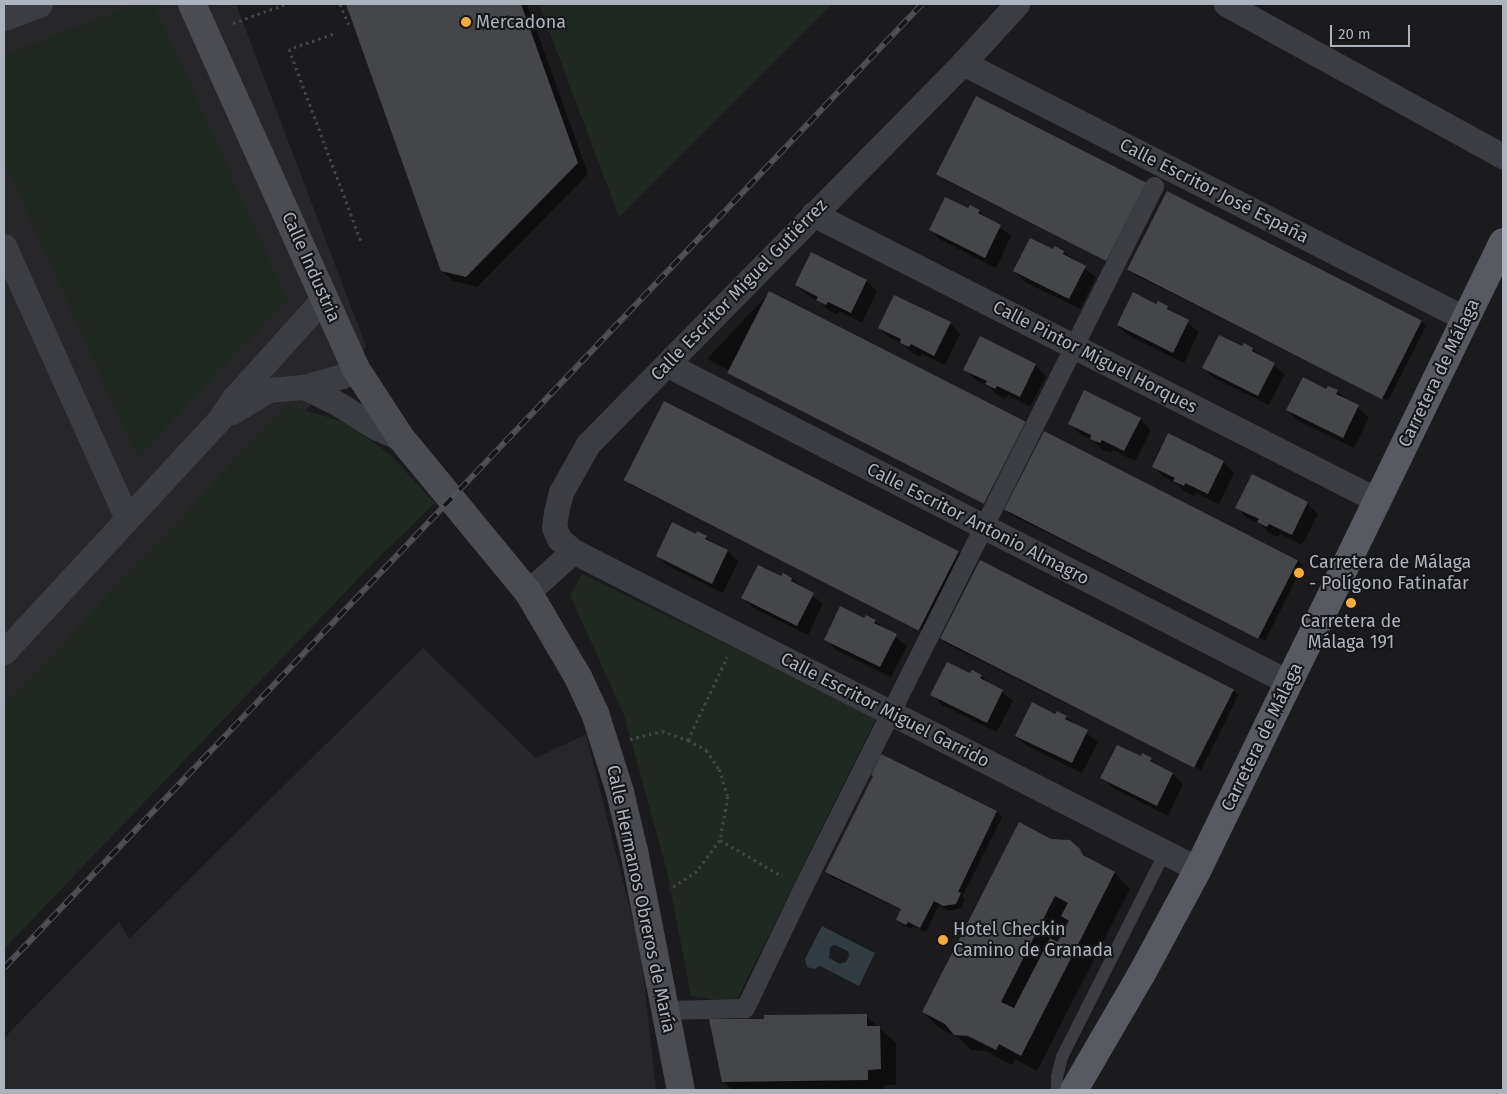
<!DOCTYPE html>
<html>
<head>
<meta charset="utf-8">
<style>
	body { margin:0 }
	#map { position:relative; width:1507px; height:1094px; overflow:hidden; background:#1b1b1d; font-family:"Fira Sans",sans-serif }
	div>[style] { position:absolute }
	[style*='--x'] { left:calc(var(--x)*1px); top:calc(var(--y)*1px); width:calc(var(--w)*1px); rotate:calc(var(--a)*1deg) }
	.built>* { inset:0; background:#27272a }
	.green>* { inset:0; background:#202921 }
	.water>* { inset:0; background:#303b42 }
	.shadow>* { inset:0; background:#0007 }
	.building>* { inset:0; background:#45464a; transform-origin:0 0 }
	.path>* { height:3px; margin-top:-1.5px; transform-origin:0; background:repeating-linear-gradient(90deg,#424449 0 2.5px,transparent 0 6.5px) }
	.service>* { height:12px; margin:-6px; padding:0 6px; transform-origin:6px; border-radius:6px; background:#3c3d42 }
	.pedestrian>* { height:19px; margin:-9.5px; padding:0 9.5px; transform-origin:9.5px; border-radius:9.5px; background:#3c3d42 }
	.minor>* { height:25px; margin:-12.5px; padding:0 12.5px; transform-origin:12.5px; border-radius:12.5px; background:#3c3d42 }
	.tertiary>* { height:28px; margin:-14px; padding:0 14px; transform-origin:14px; border-radius:14px; background:#3c3d42 }
	.secondary>* { height:28px; margin:-14px; padding:0 14px; transform-origin:14px; border-radius:14px; background:#4a4c52 }
	.primary>* { height:28px; margin:-14px; padding:0 14px; transform-origin:14px; border-radius:14px; background:#585a61 }
	.rail>* { height:5.5px; margin-top:-2.75px; transform-origin:0; background:repeating-linear-gradient(90deg,#161618 0 11px,#4f5157 0 22px); box-sizing:border-box; border-block:1px solid #4f5157 }
	.dots>* { width:14px; height:14px; translate:-50% -50%; box-sizing:border-box; border:2px solid #161618; border-radius:50% }
	span { translate:-50% -50%; white-space:nowrap; text-align:center; line-height:1.15; -webkit-text-stroke:4px #161618; paint-order:stroke }
	.poi-label { font-size:18px; color:#adb3bd }
	.left { translate:0 -50%; text-align:left }
	.street-label { font-size:18px; color:#adb3bd }
	.frame { position:absolute; inset:0; border:5px solid #adb3bd; pointer-events:none }
	.scale { position:absolute; left:1330px; top:25px; width:80px; height:22px; box-sizing:border-box; border:2px solid #adb3bd; border-top:0; padding-left:6px; font-size:15px; line-height:18px; white-space:nowrap; color:#adb3bd; -webkit-text-stroke:4px #161618; paint-order:stroke }
</style>
</head>
<body>
<div id="map">
	<div class="built">
		<div style="clip-path:polygon(4px 4px,236px 4px,366px 346px,4px 730px)"></div>
		<div style="clip-path:polygon(423px 648px,536px 758px,586px 734px,641px 953px,656px 1090px,4px 1090px,4px 1038px,119px 922px,129px 939px)"></div>
	</div>
	<div class="green">
		<div style="clip-path:polygon(135px 4px,154px 4px,288px 301px,137px 457px,4px 161px,4px 55px)"></div>
		<div style="clip-path:polygon(539px 4px,832px 4px,619px 217px)"></div>
		<div style="clip-path:polygon(287px 404px,349px 424px,390px 455px,435px 503px,371px 565px,4px 949px,4px 706px)"></div>
		<div style="clip-path:polygon(582px 574px,877px 717px,735px 1003px,691px 996px,667px 871px,624px 715px,570px 595px)"></div>
	</div>
	<div class="water">
		<div style="clip-path:polygon(evenodd,822px 926px,875px 953px,859px 986px,820px 966px,814px 969px,807px 967px,805px 959px,822px 926px,835px 945px,848px 951px,849px 956px,846px 962px,840px 964px,829px 958px,830px 947px,835px 945px)"></div>
	</div>
	<div class="shadow">
		<div style="clip-path:polygon(347px 4px,527px 4px,588px 174px,477px 287px,453px 281px,442px 270px)"></div>
		<div style="clip-path:polygon(977px 98px,1113px 263px,943px 179px,938px 174px)"></div>
		<div style="clip-path:polygon(969px 210px,979px 211px,1011px 236px,996px 268px,941px 240px,930px 230px)"></div>
		<div style="clip-path:polygon(1053px 251px,1064px 252px,1096px 277px,1080px 309px,1025px 282px,1015px 271px)"></div>
		<div style="clip-path:polygon(1130px 270px,1421px 321px,1426px 326px,1388px 401px,1135px 275px)"></div>
		<div style="clip-path:polygon(866px 281px,877px 291px,862px 323px,839px 311px,837px 315px,828px 310px,820px 302px,807px 295px,796px 285px)"></div>
		<div style="clip-path:polygon(769px 293px,993px 502px,712px 362px,708px 358px)"></div>
		<div style="clip-path:polygon(1157px 305px,1167px 307px,1199px 332px,1184px 363px,1129px 336px,1118px 325px)"></div>
		<div style="clip-path:polygon(950px 323px,960px 334px,945px 365px,922px 354px,920px 357px,912px 353px,904px 345px,890px 338px,879px 328px)"></div>
		<div style="clip-path:polygon(1242px 348px,1253px 349px,1285px 374px,1269px 405px,1214px 378px,1204px 368px)"></div>
		<div style="clip-path:polygon(1035px 365px,1046px 376px,1030px 407px,1008px 395px,1006px 399px,997px 395px,989px 387px,976px 380px,965px 369px)"></div>
		<div style="clip-path:polygon(1327px 391px,1337px 391px,1369px 417px,1354px 448px,1298px 421px,1288px 410px)"></div>
		<div style="clip-path:polygon(664px 403px,959px 552px,964px 557px,926px 632px,631px 485px,626px 480px)"></div>
		<div style="clip-path:polygon(1140px 419px,1151px 430px,1135px 461px,1113px 450px,1111px 453px,1102px 449px,1094px 441px,1080px 434px,1070px 423px)"></div>
		<div style="clip-path:polygon(1169px 435px,1224px 462px,1234px 473px,1219px 504px,1196px 493px,1194px 496px,1186px 492px,1177px 484px,1164px 477px,1153px 466px)"></div>
		<div style="clip-path:polygon(1307px 503px,1318px 514px,1302px 545px,1280px 534px,1278px 537px,1269px 533px,1262px 525px,1247px 518px,1237px 507px)"></div>
		<div style="clip-path:polygon(1006px 510px,1298px 560px,1303px 565px,1265px 641px,1011px 515px)"></div>
		<div style="clip-path:polygon(698px 533px,728px 551px,738px 562px,723px 593px,668px 566px,658px 556px,696px 536px)"></div>
		<div style="clip-path:polygon(781px 578px,792px 579px,823px 604px,808px 635px,753px 608px,743px 598px)"></div>
		<div style="clip-path:polygon(864px 619px,875px 621px,907px 646px,891px 677px,836px 650px,826px 640px)"></div>
		<div style="clip-path:polygon(942px 639px,1233px 690px,1238px 695px,1201px 770px,947px 644px)"></div>
		<div style="clip-path:polygon(971px 675px,981px 676px,1013px 701px,997px 732px,942px 705px,932px 694px)"></div>
		<div style="clip-path:polygon(1066px 717px,1098px 742px,1082px 773px,1027px 746px,1016px 736px)"></div>
		<div style="clip-path:polygon(882px 755px,997px 812px,1002px 817px,962px 897px,965px 899px,961px 908px,949px 911px,939px 905px,926px 932px,913px 926px,911px 929px,902px 925px,897px 920px,902px 910px,831px 877px,826px 872px,874px 776px)"></div>
		<div style="clip-path:polygon(1143px 755px,1173px 774px,1183px 784px,1168px 816px,1113px 788px,1102px 777px,1141px 758px)"></div>
		<div style="clip-path:polygon(evenodd,1063px 839px,1075px 845px,1090px 860px,1115px 873px,1130px 889px,1037px 1071px,1015px 1059px,1012px 1065px,986px 1051px,971px 1050px,958px 1037px,939px 1028px,923px 1012px,1051px 840px,1063px 839px,1067px 921px,1069px 923px,1059px 944px,1056px 942px,1067px 921px)"></div>
		<div style="clip-path:polygon(866px 1016px,896px 1043px,896px 1085px,884px 1085px,884px 1090px,732px 1090px,723px 1081px,765px 1020px)"></div>
	</div>
	<div class="building">
		<div style="clip-path:polygon(346px 4px,521px 4px,578px 163px,466px 277px,441px 271px)"></div>
		<div style="left:976px;top:96px;width:191px;height:88px;rotate:27deg"></div>
		<div style="left:1167px;top:191px;width:286px;height:88px;rotate:27deg"></div>
		<div style="clip-path:polygon(945px 197px,968px 208px,970px 205px,980px 210px,978px 213px,1001px 225px,985px 258px,929px 230px)"></div>
		<div style="clip-path:polygon(1030px 238px,1053px 249px,1055px 246px,1064px 251px,1063px 254px,1086px 266px,1069px 299px,1013px 271px)"></div>
		<div style="clip-path:polygon(811px 252px,867px 280px,851px 313px,828px 302px,826px 305px,816px 300px,818px 297px,795px 285px)"></div>
		<div style="left:769px;top:291px;width:288px;height:92px;rotate:27deg"></div>
		<div style="clip-path:polygon(1133px 292px,1156px 304px,1158px 301px,1168px 306px,1167px 309px,1189px 320px,1173px 353px,1117px 325px)"></div>
		<div style="clip-path:polygon(894px 295px,951px 322px,934px 356px,911px 344px,909px 347px,900px 343px,901px 339px,878px 328px)"></div>
		<div style="clip-path:polygon(1219px 335px,1242px 346px,1244px 343px,1253px 348px,1252px 351px,1275px 363px,1258px 396px,1202px 368px)"></div>
		<div style="clip-path:polygon(980px 336px,1036px 364px,1020px 397px,997px 386px,995px 389px,985px 384px,987px 381px,963px 370px)"></div>
		<div style="clip-path:polygon(1303px 377px,1326px 389px,1328px 386px,1338px 390px,1336px 394px,1359px 405px,1343px 438px,1286px 410px)"></div>
		<div style="clip-path:polygon(1084px 390px,1141px 418px,1124px 451px,1102px 440px,1100px 443px,1090px 439px,1091px 435px,1068px 424px)"></div>
		<div style="left:664px;top:401px;width:331px;height:89px;rotate:27deg"></div>
		<div style="left:1044px;top:431px;width:285px;height:88px;rotate:27deg"></div>
		<div style="clip-path:polygon(1168px 433px,1224px 461px,1208px 494px,1185px 483px,1184px 486px,1173px 481px,1175px 478px,1152px 467px)"></div>
		<div style="clip-path:polygon(1252px 474px,1308px 502px,1292px 535px,1269px 524px,1267px 527px,1257px 522px,1259px 519px,1235px 508px)"></div>
		<div style="clip-path:polygon(672px 522px,696px 534px,697px 531px,707px 536px,705px 539px,728px 550px,712px 584px,656px 556px)"></div>
		<div style="left:980px;top:560px;width:285px;height:88px;rotate:27deg"></div>
		<div style="clip-path:polygon(758px 565px,781px 576px,783px 573px,792px 578px,791px 581px,814px 593px,797px 626px,741px 598px)"></div>
		<div style="clip-path:polygon(840px 606px,864px 618px,866px 615px,876px 620px,874px 623px,897px 634px,880px 667px,824px 640px)"></div>
		<div style="clip-path:polygon(947px 662px,970px 673px,972px 670px,982px 675px,980px 678px,1003px 690px,987px 723px,930px 695px)"></div>
		<div style="clip-path:polygon(1032px 702px,1055px 714px,1057px 711px,1067px 716px,1065px 719px,1088px 730px,1072px 763px,1015px 736px)"></div>
		<div style="clip-path:polygon(1117px 745px,1141px 756px,1142px 753px,1152px 758px,1150px 761px,1173px 773px,1157px 806px,1100px 778px)"></div>
		<div style="clip-path:polygon(881px 754px,997px 811px,958px 892px,961px 893px,956px 904px,943px 906px,934px 901px,920px 928px,908px 922px,906px 925px,896px 920px,901px 909px,825px 872px,873px 776px,871px 775px)"></div>
		<div style="clip-path:polygon(evenodd,1019px 822px,1051px 839px,1070px 840px,1080px 849px,1083px 855px,1115px 872px,1021px 1056px,999px 1044px,996px 1050px,968px 1036px,954px 1035px,945px 1024px,922px 1012px,1019px 822px,1055px 896px,1068px 903px,1061px 916px,1069px 921px,1058px 942px,1050px 938px,1014px 1008px,1001px 1002px,1055px 896px)"></div>
		<div style="clip-path:polygon(867px 1014px,867px 1026px,880px 1026px,881px 1069px,868px 1070px,868px 1080px,722px 1082px,709px 1019px,764px 1019px,764px 1015px)"></div>
	</div>
	<div class="path">
		<div style="--x:340;--y:4;--w:26;--a:67"></div>
		<div style="--x:233;--y:23;--w:56;--a:-19.7"></div>
		<div style="--x:333;--y:34;--w:46;--a:161.2"></div>
		<div style="--x:289;--y:49;--w:208;--a:69.5"></div>
		<div style="--x:630;--y:739;--w:33;--a:-14"></div>
		<div style="--x:662;--y:731;--w:28;--a:19"></div>
		<div style="--x:688;--y:740;--w:21;--a:29"></div>
		<div style="--x:706;--y:750;--w:23;--a:56"></div>
		<div style="--x:719;--y:769;--w:28;--a:72"></div>
		<div style="--x:728;--y:796;--w:45;--a:100.3"></div>
		<div style="--x:720;--y:840;--w:39;--a:127"></div>
		<div style="--x:697;--y:871;--w:33;--a:147"></div>
		<div style="--x:688;--y:740;--w:92;--a:-64.8"></div>
		<div style="--x:720;--y:840;--w:72;--a:30.1"></div>
	</div>
	<div class="service">
		<div style="--x:1057;--y:1090;--w:13;--a:-90"></div>
		<div style="--x:1057;--y:1077;--w:21;--a:-76"></div>
		<div style="--x:1062;--y:1057;--w:229;--a:-63.3"></div>
	</div>
	<div class="pedestrian">
		<div style="--x:667;--y:1010;--w:78;--a:-1.5"></div>
		<div style="--x:745;--y:1008;--w:134;--a:-64.4"></div>
		<div style="--x:803;--y:887;--w:784;--a:-63.4"></div>
	</div>
	<div class="minor">
		<div style="--x:1226;--y:4;--w:316;--a:28.8"></div>
		<div style="--x:963;--y:63;--w:564;--a:26.97"></div>
		<div style="--x:813;--y:214;--w:632;--a:26.89"></div>
		<div style="--x:4;--y:246;--w:299;--a:65.7"></div>
		<div style="--x:668;--y:365;--w:696;--a:27.08"></div>
		<div style="--x:304;--y:387;--w:34;--a:26"></div>
		<div style="--x:335;--y:402;--w:49;--a:31.8"></div>
		<div style="--x:377;--y:428;--w:26;--a:23"></div>
		<div style="--x:232;--y:412;--w:42;--a:-31.4"></div>
		<div style="--x:268;--y:390;--w:36;--a:-5"></div>
		<div style="--x:304;--y:387;--w:40;--a:-16"></div>
		<div style="--x:342;--y:376;--w:16;--a:-27"></div>
		<div style="--x:573;--y:551;--w:701;--a:26.97"></div>
		<div style="--x:528;--y:592;--w:61;--a:-42.3"></div>
		<div style="--x:573;--y:551;--w:18;--a:-139"></div>
		<div style="--x:559;--y:539;--w:13;--a:-113"></div>
		<div style="--x:554;--y:527;--w:15;--a:-82"></div>
		<div style="--x:556;--y:512;--w:21;--a:-76"></div>
		<div style="--x:561;--y:492;--w:55;--a:-60.6"></div>
		<div style="--x:588;--y:444;--w:535;--a:-45.45"></div>
		<div style="--x:963;--y:63;--w:80;--a:-47.5"></div>
		<div style="--x:4;--y:652;--w:316;--a:-47.2"></div>
		<div style="--x:219;--y:420;--w:27;--a:-56"></div>
		<div style="--x:234;--y:398;--w:136;--a:-48"></div>
	</div>
	<div class="tertiary">
		<div style="--x:4;--y:17;--w:37;--a:-20"></div>
	</div>
	<div class="secondary">
		<div style="--x:192;--y:4;--w:400;--a:65.8"></div>
		<div style="--x:356;--y:369;--w:82;--a:56.9"></div>
		<div style="--x:401;--y:438;--w:200;--a:50.5"></div>
		<div style="--x:528;--y:592;--w:99;--a:59.5"></div>
		<div style="--x:578;--y:677;--w:40;--a:65"></div>
		<div style="--x:595;--y:713;--w:83;--a:72.4"></div>
		<div style="--x:620;--y:792;--w:61;--a:76.7"></div>
		<div style="--x:634;--y:851;--w:244;--a:78.9"></div>
	</div>
	<div class="primary">
		<div style="--x:1074;--y:1090;--w:133;--a:-59.8"></div>
		<div style="--x:1141;--y:975;--w:120;--a:-61.7"></div>
		<div style="--x:1198;--y:869;--w:697;--a:-64.06"></div>
	</div>
	<div class="rail">
		<div style="--x:4;--y:968;--w:1331;--a:-46.4"></div>
	</div>
	<div class="dots">
		<div style="left:466px;top:22px;background:#f5ac3b"></div>
		<div style="left:1299px;top:573px;background:#f5ac3b"></div>
		<div style="left:1351px;top:603px;background:#f5ac3b"></div>
		<div style="left:943px;top:940px;background:#f5ac3b"></div>
	</div>
	<div class="poi-label">
		<span class="left" style="left:476px;top:22px">Mercadona</span>
		<span class="left" style="left:1309px;top:573px">Carretera de Málaga<br>- Polígono Fatinafar</span>
		<span style="left:1351px;top:632px">Carretera de<br>Málaga 191</span>
		<span class="left" style="left:953px;top:940px">Hotel Checkin<br>Camino de Granada</span>
	</div>
	<div class="street-label">
		<span style="left:1214px;top:191px;rotate:27deg">Calle Escritor José España</span>
		<span style="left:311px;top:267px;rotate:66deg">Calle Industria</span>
		<span style="left:739px;top:290px;rotate:-46deg">Calle Escritor Miguel Gutiérrez</span>
		<span style="left:1095px;top:357px;rotate:27deg">Calle Pintor Miguel Horques</span>
		<span style="left:1439px;top:373px;rotate:-64deg">Carretera de Málaga</span>
		<span style="left:978px;top:524px;rotate:27deg">Calle Escritor Antonio Almagro</span>
		<span style="left:885px;top:710px;rotate:27deg">Calle Escritor Miguel Garrido</span>
		<span style="left:1262px;top:737px;rotate:-64deg">Carretera de Málaga</span>
		<span style="left:641px;top:899px;rotate:78deg">Calle Hermanos Obreros de María</span>
	</div>
	<div class="frame"></div>
	<div class="scale">20 m</div>
</div>
</body>
</html>
